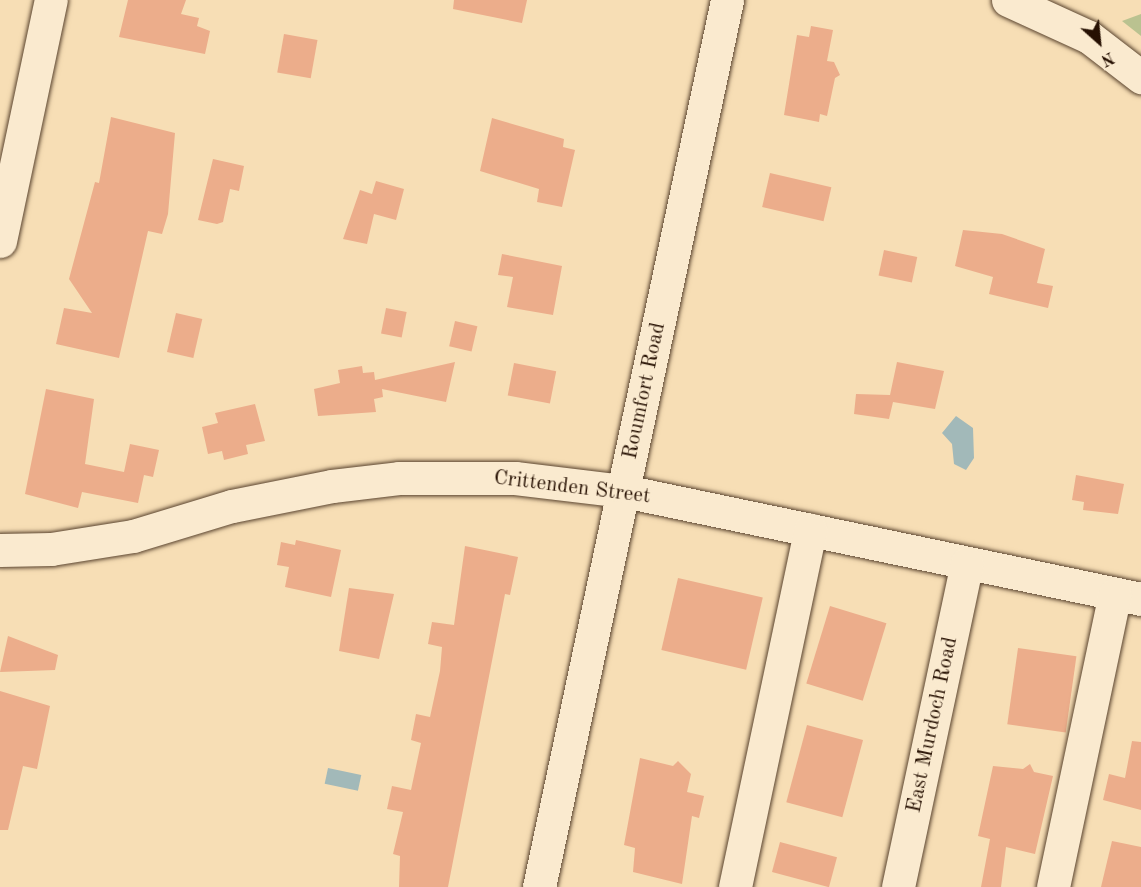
<!DOCTYPE html>
<html>
<head>
<meta charset="utf-8">
<style>
	body { margin:0 }
	#map { position:relative; width:1141px; height:887px; overflow:hidden; background:#f7deb5; font-family:"Old Standard TT",serif }
	div>[style] { position:absolute }
	[style*='--x'] { left:calc(var(--x)*1px); top:calc(var(--y)*1px); width:calc(var(--w)*1px); rotate:calc(var(--a)*1deg) }
	.green>* { inset:0; background:#bac290 }
	.water>* { inset:0; background:#a2b9b9; transform-origin:0 0 }
	.building>* { inset:0; background:#ecad8b; transform-origin:0 0 }
	.roads { filter:drop-shadow(0 0 2px #5a442f) drop-shadow(0 0 2px #5a442f) }
	.minor>* { height:33px; margin:-16.5px; padding:0 16.5px; transform-origin:16.5px; border-radius:16.5px; background:#faeacf }
	span { translate:-50% -50%; white-space:nowrap; text-align:center; line-height:1.15; -webkit-text-stroke:5px #faeacf; paint-order:stroke }
	.street-label { font-size:21px; color:#261002 }
	.north { position:absolute; left:1069px; top:12px; width:60px; height:60px; -webkit-text-stroke:4px #faeacf; paint-order:stroke; rotate:153deg; font-size:16px; font-weight:700; line-height:24px; text-align:center; color:#261002 }
	.north::after { content:''; display:block; margin:auto; width:21px; height:27px; background:#261002; clip-path:polygon(50% 0,100% 100%,50% 72%,0 100%) }
</style>
</head>
<body>
<div id="map">
	<div class="green">
		<div style="clip-path:polygon(1141px 14px,1141px 36px,1122px 21px)"></div>
	</div>
	<div class="water">
		<div style="clip-path:polygon(956px 416px,973px 428px,974px 458px,966px 470px,954px 464px,952px 444px,942px 433px)"></div>
		<div style="left:328px;top:768px;width:34px;height:16px;rotate:12deg"></div>
	</div>
	<div class="building">
		<div style="clip-path:polygon(128px 0,186px 0,181px 14px,199px 18px,197px 26px,210px 31px,205px 54px,119px 37px)"></div>
		<div style="clip-path:polygon(454px 0,527px 0,522px 23px,453px 9px)"></div>
		<div style="clip-path:polygon(811px 26px,833px 30px,827px 61px,834px 62px,840px 75px,835px 78px,827px 116px,820px 114px,819px 122px,784px 115px,797px 35px,809px 37px)"></div>
		<div style="left:284px;top:34px;width:34px;height:39px;rotate:10deg"></div>
		<div style="clip-path:polygon(111px 117px,175px 133px,168px 214px,162px 234px,148px 231px,119px 358px,56px 344px,64px 308px,92px 313px,69px 279px,95px 182px,99px 183px)"></div>
		<div style="clip-path:polygon(492px 118px,564px 139px,563px 147px,575px 150px,562px 207px,537px 202px,539px 189px,480px 171px)"></div>
		<div style="clip-path:polygon(213px 159px,244px 166px,239px 191px,230px 189px,223px 222px,217px 224px,198px 220px)"></div>
		<div style="left:770px;top:173px;width:63px;height:35px;rotate:13deg"></div>
		<div style="clip-path:polygon(376px 181px,404px 189px,396px 220px,374px 214px,367px 244px,343px 239px,360px 190px,372px 194px)"></div>
		<div style="clip-path:polygon(963px 230px,1002px 234px,1045px 249px,1037px 283px,1053px 286px,1048px 308px,989px 294px,993px 277px,955px 266px)"></div>
		<div style="left:884px;top:250px;width:34px;height:26px;rotate:12deg"></div>
		<div style="clip-path:polygon(502px 254px,562px 266px,553px 315px,507px 307px,513px 277px,498px 275px)"></div>
		<div style="left:386px;top:308px;width:21px;height:26px;rotate:11deg"></div>
		<div style="left:176px;top:313px;width:27px;height:40px;rotate:13deg"></div>
		<div style="left:455px;top:321px;width:23px;height:26px;rotate:13deg"></div>
		<div style="clip-path:polygon(455px 362px,446px 402px,382px 389px,383px 397px,374px 399px,376px 412px,318px 416px,314px 389px,340px 383px,338px 370px,362px 366px,363px 373px,374px 372px,375px 380px)"></div>
		<div style="clip-path:polygon(897px 362px,944px 371px,935px 409px,893px 402px,889px 419px,854px 414px,856px 394px,890px 395px)"></div>
		<div style="left:514px;top:363px;width:43px;height:33px;rotate:11deg"></div>
		<div style="clip-path:polygon(46px 389px,94px 399px,85px 464px,124px 472px,130px 444px,159px 450px,153px 477px,144px 475px,138px 503px,82px 492px,78px 508px,25px 494px)"></div>
		<div style="clip-path:polygon(255px 404px,265px 441px,246px 445px,248px 454px,224px 460px,222px 451px,208px 454px,202px 427px,218px 423px,215px 413px)"></div>
		<div style="clip-path:polygon(1076px 475px,1124px 484px,1118px 514px,1083px 510px,1084px 502px,1072px 500px)"></div>
		<div style="clip-path:polygon(296px 540px,341px 550px,331px 597px,285px 587px,289px 567px,277px 565px,281px 542px,295px 545px)"></div>
		<div style="clip-path:polygon(465px 546px,518px 557px,510px 595px,505px 594px,448px 887px,399px 887px,400px 856px,393px 854px,403px 812px,387px 809px,392px 786px,411px 790px,421px 743px,411px 740px,416px 714px,430px 717px,440px 671px,442px 647px,428px 644px,432px 622px,454px 625px)"></div>
		<div style="left:678px;top:578px;width:87px;height:74px;rotate:13deg"></div>
		<div style="clip-path:polygon(349px 588px,394px 594px,379px 659px,339px 651px)"></div>
		<div style="left:830px;top:606px;width:59px;height:81px;rotate:17deg"></div>
		<div style="clip-path:polygon(8px 636px,58px 655px,55px 670px,0 672px)"></div>
		<div style="left:1018px;top:648px;width:59px;height:77px;rotate:8deg"></div>
		<div style="clip-path:polygon(0 691px,50px 706px,37px 769px,23px 766px,8px 830px,0 830px)"></div>
		<div style="left:807px;top:725px;width:58px;height:80px;rotate:15deg"></div>
		<div style="clip-path:polygon(1132px 741px,1141px 742px,1141px 810px,1103px 800px,1109px 774px,1125px 778px)"></div>
		<div style="clip-path:polygon(640px 758px,673px 766px,678px 761px,691px 774px,687px 792px,704px 796px,699px 818px,692px 816px,682px 884px,633px 872px,635px 848px,624px 845px)"></div>
		<div style="clip-path:polygon(1030px 764px,1034px 772px,1053px 776px,1035px 854px,1006px 847px,1001px 887px,981px 887px,990px 839px,978px 836px,993px 766px,1023px 769px)"></div>
		<div style="clip-path:polygon(1112px 841px,1141px 847px,1141px 887px,1101px 887px)"></div>
		<div style="left:780px;top:842px;width:59px;height:31px;rotate:15deg"></div>
	</div>
	<div class="roads">
		<div class="minor">
			<div style="--x:1008;--y:0;--w:89;--a:24.6"></div>
			<div style="--x:1089;--y:37;--w:66;--a:37.6"></div>
			<div style="--x:0;--y:241;--w:246;--a:-78.1"></div>
			<div style="--x:0;--y:550;--w:51;--a:-1.1"></div>
			<div style="--x:51;--y:549;--w:83;--a:-9"></div>
			<div style="--x:133;--y:536;--w:103;--a:-16.9"></div>
			<div style="--x:232;--y:506;--w:102;--a:-11.3"></div>
			<div style="--x:332;--y:486;--w:67;--a:-6.8"></div>
			<div style="--x:399;--y:478;--w:116;--a:0"></div>
			<div style="--x:515;--y:478;--w:110;--a:6.8"></div>
			<div style="--x:624;--y:491;--w:528;--a:11.8"></div>
			<div style="--x:539;--y:887;--w:907;--a:-78.03"></div>
			<div style="--x:735;--y:887;--w:365;--a:-78.1"></div>
			<div style="--x:898;--y:887;--w:331;--a:-78"></div>
			<div style="--x:1053;--y:887;--w:299;--a:-78.1"></div>
		</div>
	</div>
	<div class="street-label">
		<span style="left:645px;top:391px;rotate:-78deg">Roumfort Road</span>
		<span style="left:572px;top:488px;rotate:7deg">Crittenden Street</span>
		<span style="left:933px;top:725px;rotate:-78deg">East Murdoch Road</span>
	</div>
	<div class="north">N</div>
</div>
</body>
</html>
